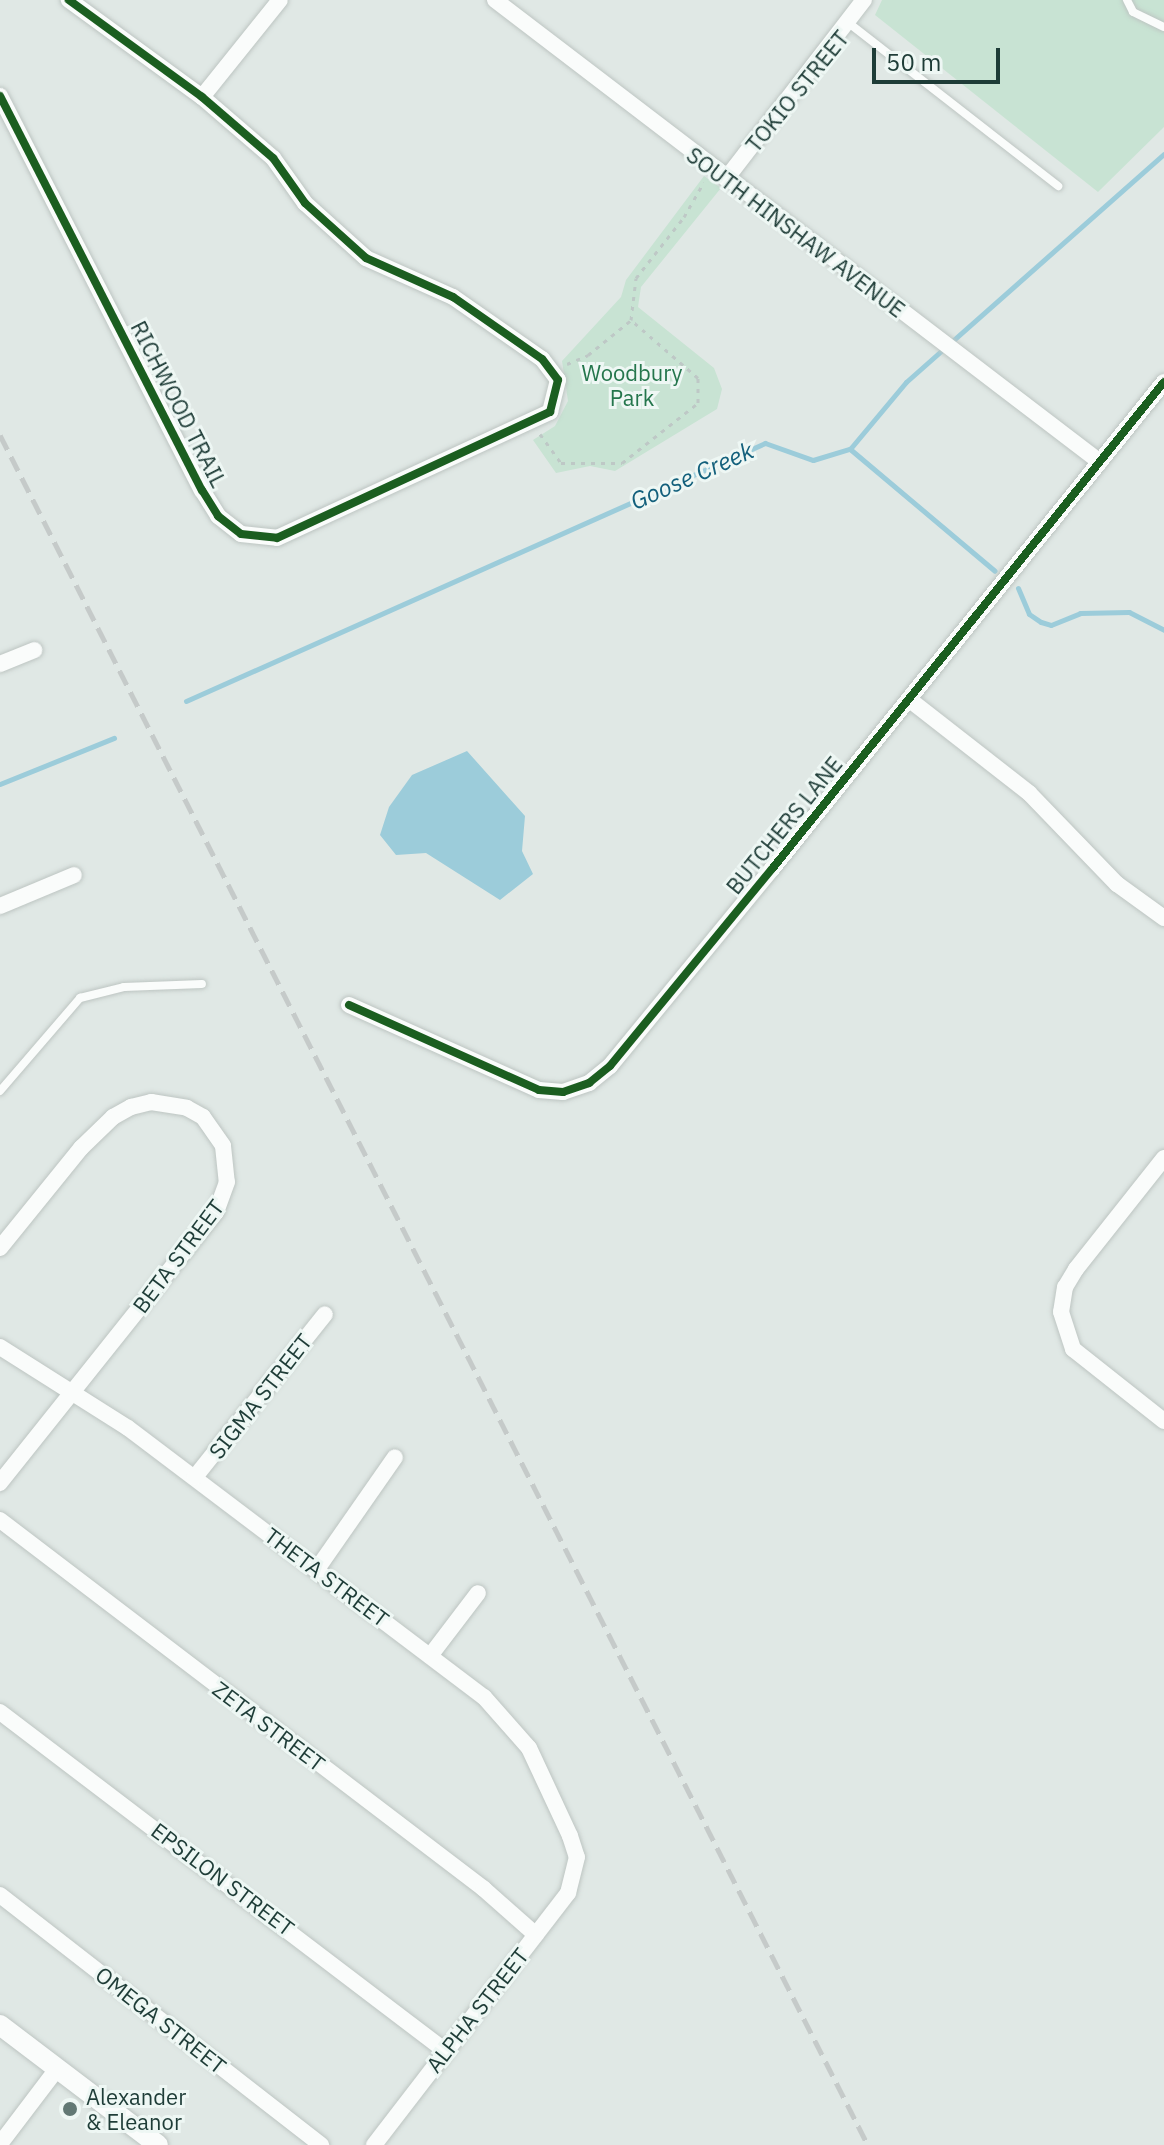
<!DOCTYPE html>
<html>
<head>
<meta charset="utf-8">
<style>
	body { margin:0 }
	#map { position:relative; width:1164px; height:2145px; overflow:hidden; background:#e0e8e5; font-family:"IBM Plex Sans",sans-serif }
	div>[style] { position:absolute }
	[style*='--x'] { left:calc(var(--x)*1px); top:calc(var(--y)*1px); width:calc(var(--w)*1px); rotate:calc(var(--a)*1deg) }
	.green>* { inset:0; background:#c8e3d3 }
	.water>* { inset:0; background:#9cccda }
	.stream>* { height:5px; margin:-2.5px; padding:0 2.5px; transform-origin:2.5px; border-radius:2.5px; background:#9cccda }
	.path>* { height:3px; margin-top:-1.5px; transform-origin:0; background:repeating-linear-gradient(90deg,#bec8c6 0 4px,transparent 0 10px) }
	.roads { filter:drop-shadow(0 0 2px #bdc5c2) drop-shadow(0 0 2px #bdc5c2) }
	.service>* { height:8px; margin:-4px; padding:0 4px; transform-origin:4px; border-radius:4px; background:#fafcfb }
	.minor>* { height:16px; margin:-8px; padding:0 8px; transform-origin:8px; border-radius:8px; background:#fafcfb }
	.tertiary>* { height:20px; margin:-10px; padding:0 10px; transform-origin:10px; border-radius:10px; background:#fafcfb }
	.rail>* { height:5px; margin-top:-2.5px; transform-origin:0; background:repeating-linear-gradient(90deg,#c5cac9 0 16px,transparent 0 24px) }
	.cycleway>* { height:8px; margin:-4px; padding:0 4px; transform-origin:4px; border-radius:4px; background:#1b5e20 }
	.dots>* { width:22px; height:22px; translate:-50% -50%; box-sizing:border-box; border:4px solid #eef7f4; border-radius:50% }
	span { translate:-50% -50%; white-space:nowrap; text-align:center; line-height:1.15; -webkit-text-stroke:6px #eef7f4; paint-order:stroke }
	.street-label { font-size:22px; color:#1e3c37 }
	.park-label { font-size:22px; color:#24764c }
	.poi-label { font-size:22px; color:#1e3c37 }
	.left { translate:0 -50%; text-align:left }
	.water-label { font-size:24px; color:#13607c; font-style:italic }
	.scale { position:absolute; left:872px; top:48px; width:128px; height:36px; box-sizing:border-box; border:4px solid #1e3c37; border-top:0; padding-left:10px; font-size:24px; line-height:28px; white-space:nowrap; color:#1e3c37; -webkit-text-stroke:6px #eef7f4; paint-order:stroke }
</style>
</head>
<body>
<div id="map">
	<div class="green">
		<div style="clip-path:polygon(882px 0,1164px 0,1164px 127px,1098px 192px,875px 15px)"></div>
		<div style="clip-path:polygon(704px 176px,721px 188px,641px 287px,638px 307px,714px 368px,722px 389px,717px 409px,615px 471px,590px 466px,556px 473px,533px 440px,555px 426px,568px 401px,562px 361px,621px 297px,626px 280px)"></div>
	</div>
	<div class="water">
		<div style="clip-path:polygon(467px 751px,525px 816px,522px 851px,533px 874px,500px 900px,426px 853px,396px 855px,380px 835px,389px 807px,412px 775px)"></div>
	</div>
	<div class="stream">
		<div style="--x:850;--y:449;--w:189;--a:40.1"></div>
		<div style="--x:1018;--y:588;--w:28;--a:67"></div>
		<div style="--x:1029;--y:614;--w:14;--a:34"></div>
		<div style="--x:1041;--y:622;--w:10;--a:17"></div>
		<div style="--x:1051;--y:625;--w:31;--a:-22"></div>
		<div style="--x:1080;--y:613;--w:49;--a:-1.2"></div>
		<div style="--x:1129;--y:612;--w:39;--a:27"></div>
		<div style="--x:186;--y:701;--w:634;--a:-24.02"></div>
		<div style="--x:765;--y:443;--w:51;--a:19.5"></div>
		<div style="--x:813;--y:460;--w:39;--a:-17"></div>
		<div style="--x:850;--y:449;--w:87;--a:-50.1"></div>
		<div style="--x:906;--y:382;--w:344;--a:-41.5"></div>
		<div style="--x:0;--y:784;--w:123;--a:-22"></div>
	</div>
	<div class="path">
		<div style="--x:567;--y:364;--w:23;--a:-23"></div>
		<div style="--x:588;--y:355;--w:55;--a:-39.1"></div>
		<div style="--x:631;--y:320;--w:42;--a:-83.2"></div>
		<div style="--x:636;--y:278;--w:78;--a:-51.8"></div>
		<div style="--x:684;--y:217;--w:40;--a:-60.3"></div>
		<div style="--x:540;--y:434;--w:36;--a:54"></div>
		<div style="--x:561;--y:463;--w:61;--a:0"></div>
		<div style="--x:622;--y:463;--w:97;--a:-38.3"></div>
		<div style="--x:698;--y:403;--w:25;--a:-90"></div>
		<div style="--x:698;--y:378;--w:89;--a:-139.1"></div>
	</div>
	<div class="roads">
		<div class="service">
			<div style="--x:1127;--y:0;--w:13;--a:63"></div>
			<div style="--x:1133;--y:12;--w:34;--a:26"></div>
			<div style="--x:850;--y:24;--w:264;--a:37.9"></div>
			<div style="--x:0;--y:1091;--w:123;--a:-49.3"></div>
			<div style="--x:80;--y:998;--w:45;--a:-14"></div>
			<div style="--x:124;--y:987;--w:78;--a:-2.2"></div>
		</div>
		<div class="minor">
			<div style="--x:495;--y:0;--w:761;--a:37.37"></div>
			<div style="--x:0;--y:96;--w:443;--a:62.9"></div>
			<div style="--x:202;--y:490;--w:31;--a:58"></div>
			<div style="--x:218;--y:516;--w:29;--a:38"></div>
			<div style="--x:241;--y:534;--w:36;--a:6"></div>
			<div style="--x:277;--y:538;--w:301;--a:-24.8"></div>
			<div style="--x:550;--y:412;--w:33;--a:-76"></div>
			<div style="--x:558;--y:380;--w:26;--a:-127"></div>
			<div style="--x:542;--y:359;--w:108;--a:-145.1"></div>
			<div style="--x:453;--y:297;--w:95;--a:-155.9"></div>
			<div style="--x:366;--y:258;--w:82;--a:-138"></div>
			<div style="--x:305;--y:203;--w:55;--a:-125.4"></div>
			<div style="--x:273;--y:158;--w:94;--a:-139.3"></div>
			<div style="--x:202;--y:97;--w:165;--a:-143.9"></div>
			<div style="--x:202;--y:97;--w:124;--a:-51.2"></div>
			<div style="--x:726;--y:179;--w:226;--a:-52.4"></div>
			<div style="--x:0;--y:664;--w:37;--a:-22"></div>
			<div style="--x:910;--y:700;--w:151;--a:38"></div>
			<div style="--x:1029;--y:793;--w:127;--a:46"></div>
			<div style="--x:1117;--y:884;--w:58;--a:35.9"></div>
			<div style="--x:0;--y:906;--w:80;--a:-22.7"></div>
			<div style="--x:349;--y:1005;--w:208;--a:24.1"></div>
			<div style="--x:539;--y:1090;--w:24;--a:5"></div>
			<div style="--x:563;--y:1092;--w:28;--a:-19"></div>
			<div style="--x:589;--y:1083;--w:27;--a:-39"></div>
			<div style="--x:610;--y:1066;--w:255;--a:-50.6"></div>
			<div style="--x:772;--y:869;--w:625;--a:-51.17"></div>
			<div style="--x:1164;--y:1158;--w:142;--a:128.4"></div>
			<div style="--x:1076;--y:1269;--w:21;--a:121"></div>
			<div style="--x:1065;--y:1287;--w:25;--a:99"></div>
			<div style="--x:1061;--y:1312;--w:39;--a:72"></div>
			<div style="--x:1073;--y:1349;--w:116;--a:38.4"></div>
			<div style="--x:0;--y:1248;--w:129;--a:-51"></div>
			<div style="--x:81;--y:1148;--w:45;--a:-44.1"></div>
			<div style="--x:113;--y:1117;--w:21;--a:-29"></div>
			<div style="--x:131;--y:1107;--w:21;--a:-14"></div>
			<div style="--x:151;--y:1102;--w:36;--a:9"></div>
			<div style="--x:187;--y:1108;--w:18;--a:29"></div>
			<div style="--x:203;--y:1117;--w:35;--a:55"></div>
			<div style="--x:223;--y:1146;--w:36;--a:84"></div>
			<div style="--x:227;--y:1182;--w:32;--a:110"></div>
			<div style="--x:216;--y:1212;--w:347;--a:128.6"></div>
			<div style="--x:0;--y:1347;--w:151;--a:32.3"></div>
			<div style="--x:128;--y:1428;--w:446;--a:37.1"></div>
			<div style="--x:484;--y:1697;--w:68;--a:48.6"></div>
			<div style="--x:529;--y:1748;--w:97;--a:65"></div>
			<div style="--x:570;--y:1836;--w:22;--a:72"></div>
			<div style="--x:577;--y:1857;--w:37;--a:104"></div>
			<div style="--x:568;--y:1893;--w:318;--a:127.6"></div>
			<div style="--x:195;--y:1477;--w:208;--a:-51.4"></div>
			<div style="--x:0;--y:1520;--w:609;--a:37.32"></div>
			<div style="--x:484;--y:1889;--w:69;--a:41.5"></div>
			<div style="--x:317;--y:1569;--w:136;--a:-55.1"></div>
			<div style="--x:430;--y:1656;--w:79;--a:-52.7"></div>
			<div style="--x:0;--y:1712;--w:558;--a:37.28"></div>
			<div style="--x:0;--y:1895;--w:407;--a:37.9"></div>
			<div style="--x:0;--y:2144;--w:94;--a:-52.8"></div>
		</div>
		<div class="tertiary">
			<div style="--x:0;--y:2025;--w:198;--a:37.2"></div>
		</div>
	</div>
	<div class="rail">
		<div style="--x:0;--y:435;--w:1918;--a:63.09"></div>
	</div>
	<div class="cycleway">
		<div style="--x:0;--y:96;--w:443;--a:62.9"></div>
		<div style="--x:202;--y:490;--w:31;--a:58"></div>
		<div style="--x:218;--y:516;--w:29;--a:38"></div>
		<div style="--x:241;--y:534;--w:36;--a:6"></div>
		<div style="--x:277;--y:538;--w:301;--a:-24.8"></div>
		<div style="--x:550;--y:412;--w:33;--a:-76"></div>
		<div style="--x:558;--y:380;--w:26;--a:-127"></div>
		<div style="--x:542;--y:359;--w:108;--a:-145.1"></div>
		<div style="--x:453;--y:297;--w:95;--a:-155.9"></div>
		<div style="--x:366;--y:258;--w:82;--a:-138"></div>
		<div style="--x:305;--y:203;--w:55;--a:-125.4"></div>
		<div style="--x:273;--y:158;--w:94;--a:-139.3"></div>
		<div style="--x:202;--y:97;--w:165;--a:-143.9"></div>
		<div style="--x:349;--y:1005;--w:208;--a:24.1"></div>
		<div style="--x:539;--y:1090;--w:24;--a:5"></div>
		<div style="--x:563;--y:1092;--w:28;--a:-19"></div>
		<div style="--x:589;--y:1083;--w:27;--a:-39"></div>
		<div style="--x:610;--y:1066;--w:255;--a:-50.6"></div>
		<div style="--x:772;--y:869;--w:625;--a:-51.17"></div>
	</div>
	<div class="dots">
		<div style="left:70px;top:2109px;background:#627874"></div>
	</div>
	<div class="street-label">
		<span style="left:797px;top:91px;rotate:-51deg">TOKIO STREET</span>
		<span style="left:796px;top:232px;rotate:37deg">SOUTH HINSHAW AVENUE</span>
		<span style="left:179px;top:404px;rotate:63deg">RICHWOOD TRAIL</span>
		<span style="left:784px;top:825px;rotate:-51deg">BUTCHERS LANE</span>
		<span style="left:178px;top:1256px;rotate:-53deg">BETA STREET</span>
		<span style="left:260px;top:1396px;rotate:-52deg">SIGMA STREET</span>
		<span style="left:327px;top:1577px;rotate:37deg">THETA STREET</span>
		<span style="left:269px;top:1726px;rotate:37deg">ZETA STREET</span>
		<span style="left:223px;top:1879px;rotate:37deg">EPSILON STREET</span>
		<span style="left:477px;top:2010px;rotate:-52deg">ALPHA STREET</span>
		<span style="left:161px;top:2020px;rotate:38deg">OMEGA STREET</span>
	</div>
	<div class="park-label">
		<span style="left:632px;top:385px">Woodbury<br>Park</span>
	</div>
	<div class="poi-label">
		<span class="left" style="left:86px;top:2109px">Alexander<br>&amp; Eleanor</span>
	</div>
	<div class="water-label">
		<span style="left:692px;top:476px;rotate:-24deg">Goose Creek</span>
	</div>
	<div class="scale">50 m</div>
</div>
</body>
</html>
